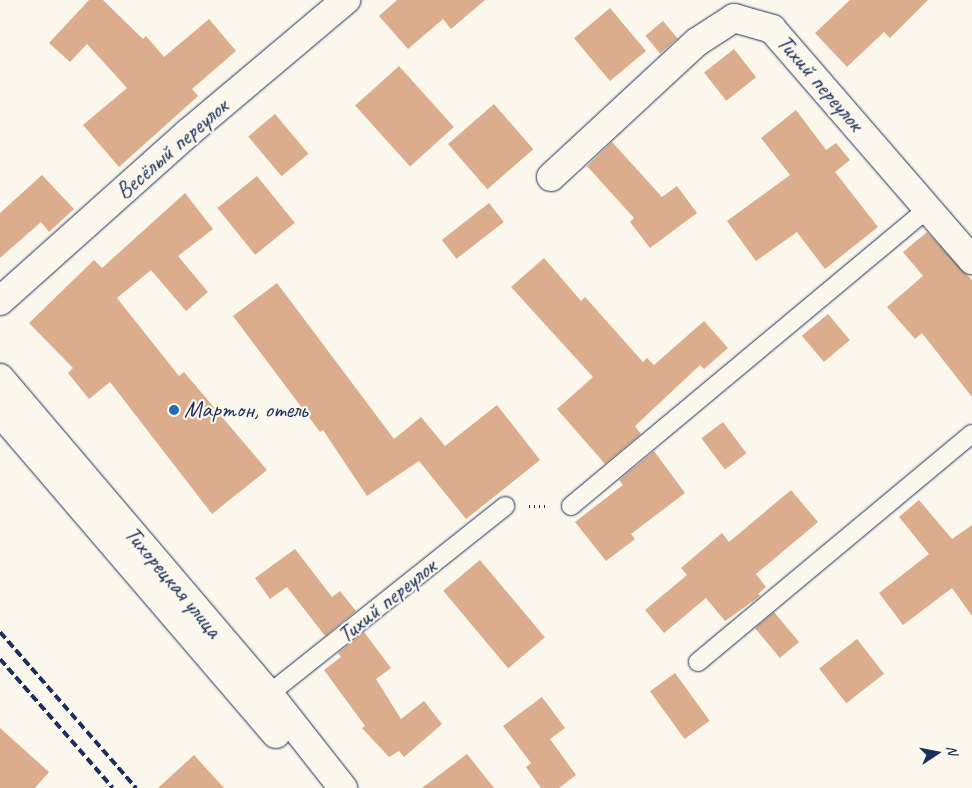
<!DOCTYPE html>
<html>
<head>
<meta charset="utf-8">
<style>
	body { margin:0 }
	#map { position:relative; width:972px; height:788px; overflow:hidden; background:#fbf7ec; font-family:Caveat,sans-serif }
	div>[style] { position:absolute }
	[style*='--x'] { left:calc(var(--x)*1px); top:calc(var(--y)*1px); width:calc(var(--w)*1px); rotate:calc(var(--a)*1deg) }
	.building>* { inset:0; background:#dbad8c; transform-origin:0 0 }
	.path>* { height:3px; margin-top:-1.5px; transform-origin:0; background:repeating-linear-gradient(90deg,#1b2f5e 0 1px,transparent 0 5px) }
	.roads { filter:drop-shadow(0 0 1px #1b2f5e) drop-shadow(0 0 1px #1b2f5e) }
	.lane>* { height:18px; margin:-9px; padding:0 9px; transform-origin:9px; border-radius:9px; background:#fbf7ec }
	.street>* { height:28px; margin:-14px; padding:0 14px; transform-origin:14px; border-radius:14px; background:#fbf7ec }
	.secondary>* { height:28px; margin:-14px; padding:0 14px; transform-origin:14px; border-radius:14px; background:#fbf7ec }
	.rail>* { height:4px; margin-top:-2px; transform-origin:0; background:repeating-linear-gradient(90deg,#1b2f5e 0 8px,transparent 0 12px) }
	.dots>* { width:14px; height:14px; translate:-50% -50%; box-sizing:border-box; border:2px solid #fbf7ec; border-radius:50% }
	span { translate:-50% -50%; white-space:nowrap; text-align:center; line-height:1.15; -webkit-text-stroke:4.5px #fbf7ec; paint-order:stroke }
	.street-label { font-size:24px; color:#1b2f5e }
	.poi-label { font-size:24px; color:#1b2f5e }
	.left { translate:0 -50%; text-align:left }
	.north { position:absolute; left:912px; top:728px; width:50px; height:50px; -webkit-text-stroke:4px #fbf7ec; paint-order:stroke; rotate:79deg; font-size:14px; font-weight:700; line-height:20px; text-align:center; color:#1b2f5e }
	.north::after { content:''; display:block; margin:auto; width:18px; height:22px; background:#1b2f5e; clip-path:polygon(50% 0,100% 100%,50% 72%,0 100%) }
</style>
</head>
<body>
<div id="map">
	<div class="building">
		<div style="clip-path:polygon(89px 0,103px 0,143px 39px,146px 36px,164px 57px,209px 19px,236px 51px,192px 89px,198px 96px,119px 167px,83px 125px,127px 88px,87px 44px,70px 62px,49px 43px)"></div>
		<div style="clip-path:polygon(397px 0,485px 0,451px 29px,443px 19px,408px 49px,379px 16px)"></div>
		<div style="clip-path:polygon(850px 0,928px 0,890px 38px,884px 32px,847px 67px,815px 33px)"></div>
		<div style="left:610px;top:8px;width:56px;height:47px;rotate:50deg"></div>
		<div style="left:663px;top:21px;width:23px;height:23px;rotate:50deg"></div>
		<div style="left:734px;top:49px;width:36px;height:38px;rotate:52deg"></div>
		<div style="left:399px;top:66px;width:82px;height:59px;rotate:48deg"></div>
		<div style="left:494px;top:104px;width:60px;height:61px;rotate:49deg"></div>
		<div style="clip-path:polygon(796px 110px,826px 150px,836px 143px,850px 160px,835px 172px,878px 227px,825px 269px,797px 232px,756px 261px,727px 221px,790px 175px,761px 138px)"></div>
		<div style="left:275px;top:114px;width:52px;height:35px;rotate:50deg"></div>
		<div style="clip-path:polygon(612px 142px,662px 197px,677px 186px,697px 213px,650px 248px,630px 222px,634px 218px,587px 166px)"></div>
		<div style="clip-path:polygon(42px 175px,74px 209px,49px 232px,41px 222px,0 258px,0 213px)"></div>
		<div style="left:257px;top:176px;width:60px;height:51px;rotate:51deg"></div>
		<div style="clip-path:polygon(185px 193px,213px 229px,178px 256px,208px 292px,186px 311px,151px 270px,117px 298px,179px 376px,184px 372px,267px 470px,212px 514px,110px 382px,89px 399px,68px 373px,73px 368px,29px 323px,94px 260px,102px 268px)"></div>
		<div style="left:489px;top:203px;width:24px;height:60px;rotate:52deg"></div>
		<div style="clip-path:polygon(927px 232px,972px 280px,972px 397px,922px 333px,915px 339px,887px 307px,923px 276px,903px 252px)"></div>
		<div style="clip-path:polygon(544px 258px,581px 301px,585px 297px,643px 362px,647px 358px,654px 365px,704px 321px,728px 348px,704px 369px,700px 365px,635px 426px,641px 434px,605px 464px,557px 409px,593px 377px,511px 287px)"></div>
		<div style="clip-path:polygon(277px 283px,394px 439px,421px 417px,445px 446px,497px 405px,540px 460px,466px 519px,419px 461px,367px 496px,323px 430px,320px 432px,233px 316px)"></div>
		<div style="left:828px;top:314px;width:34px;height:34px;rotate:50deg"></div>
		<div style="left:723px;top:422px;width:39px;height:27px;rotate:53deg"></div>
		<div style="clip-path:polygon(654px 451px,685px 493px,631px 534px,635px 539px,606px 561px,575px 522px,623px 485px,619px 480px)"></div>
		<div style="clip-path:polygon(791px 490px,818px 522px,756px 574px,766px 587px,758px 594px,760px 596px,725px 621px,706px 598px,664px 633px,645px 610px,687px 575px,681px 568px,722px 533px,729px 542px)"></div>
		<div style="clip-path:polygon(919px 500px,952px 539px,972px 525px,972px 616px,952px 588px,903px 625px,879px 593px,929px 554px,899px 517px)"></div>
		<div style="clip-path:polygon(295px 549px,332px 597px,340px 591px,356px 611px,325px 636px,287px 587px,270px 599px,255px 578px)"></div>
		<div style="left:480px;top:560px;width:101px;height:48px;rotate:50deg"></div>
		<div style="left:774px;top:612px;width:39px;height:25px;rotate:50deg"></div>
		<div style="clip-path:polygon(364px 632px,391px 668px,376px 679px,401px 719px,424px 701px,442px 724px,404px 757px,399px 751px,389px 757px,362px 728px,365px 726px,324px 670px,341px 657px,338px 653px)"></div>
		<div style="left:857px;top:639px;width:44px;height:48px;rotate:52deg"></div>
		<div style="left:675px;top:673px;width:59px;height:31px;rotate:54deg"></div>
		<div style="clip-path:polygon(542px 697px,565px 728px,550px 739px,576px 775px,559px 788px,541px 788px,526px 767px,531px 763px,503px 726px)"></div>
		<div style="clip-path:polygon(0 728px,49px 772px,35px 788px,0 788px)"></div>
		<div style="clip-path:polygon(467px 754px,494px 788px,422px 788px)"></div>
		<div style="clip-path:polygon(194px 755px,224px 788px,158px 788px)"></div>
	</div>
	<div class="path">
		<div style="--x:529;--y:506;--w:19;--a:0"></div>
	</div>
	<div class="roads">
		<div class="lane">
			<div style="--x:571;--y:506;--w:466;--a:-39.8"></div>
			<div style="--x:698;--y:662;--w:356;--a:-39.8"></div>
			<div style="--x:269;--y:694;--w:302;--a:-38.5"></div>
		</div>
		<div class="street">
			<div style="--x:551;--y:177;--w:199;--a:-42.8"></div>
			<div style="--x:697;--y:42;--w:44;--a:-33"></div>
			<div style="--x:734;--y:18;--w:40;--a:16"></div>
			<div style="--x:772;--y:29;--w:306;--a:49.1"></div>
			<div style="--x:0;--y:301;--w:252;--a:-41.8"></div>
			<div style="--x:188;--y:133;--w:207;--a:-40.1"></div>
		</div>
		<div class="secondary">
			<div style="--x:0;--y:378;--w:415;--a:49.6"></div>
			<div style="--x:269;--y:694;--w:120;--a:51.8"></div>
			<div style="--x:0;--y:412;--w:424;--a:49.4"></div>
		</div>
	</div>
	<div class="rail">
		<div style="--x:0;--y:632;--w:207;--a:48.9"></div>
		<div style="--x:0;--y:659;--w:171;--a:48.8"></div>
	</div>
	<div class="dots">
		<div style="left:174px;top:410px;background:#1f6fb2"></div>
	</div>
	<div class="street-label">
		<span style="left:820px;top:83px;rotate:49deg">Тихий переулок</span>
		<span style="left:172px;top:149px;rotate:-41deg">Весёлый переулок</span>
		<span style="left:173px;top:582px;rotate:50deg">Тихорецкая улица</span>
		<span style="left:387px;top:601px;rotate:-39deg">Тихий переулок</span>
	</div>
	<div class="poi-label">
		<span class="left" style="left:184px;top:410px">Мартон, отель</span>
	</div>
	<div class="north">N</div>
</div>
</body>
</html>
